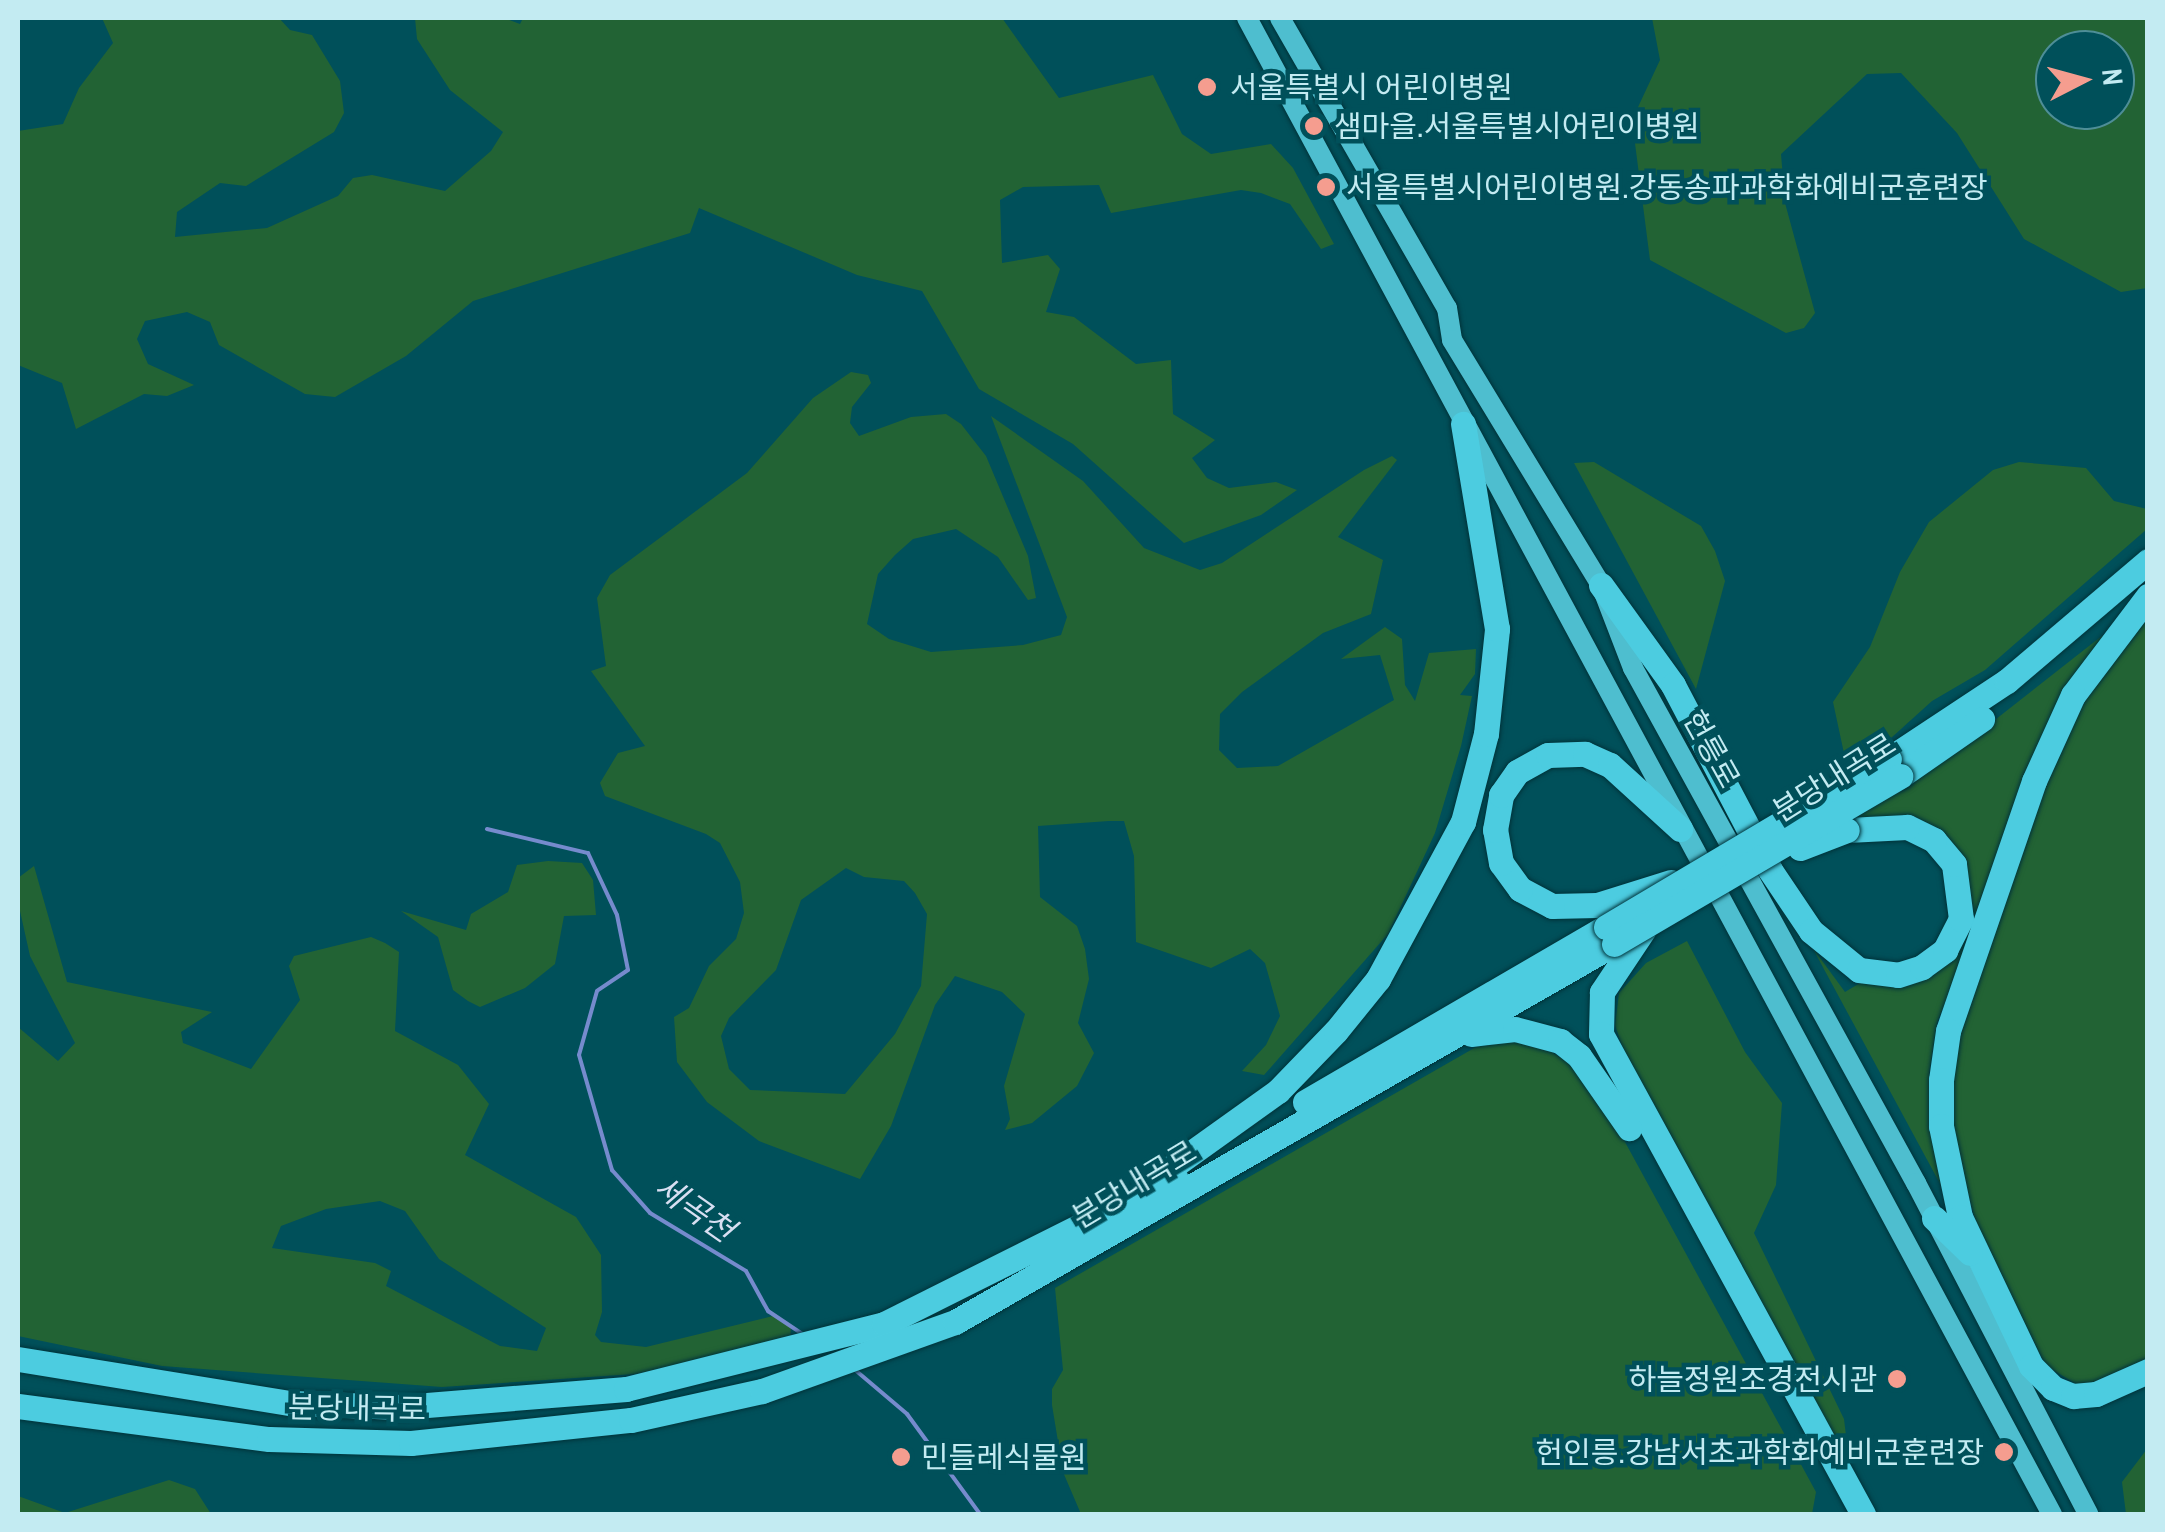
<!DOCTYPE html>
<html>
<head>
<meta charset="utf-8">
<style>
	body { margin:0 }
	#map { position:relative; width:2165px; height:1532px; overflow:hidden; background:#00505a; font-family:"Archivo Narrow","Noto Sans KR",sans-serif }
	div>[style] { position:absolute }
	[style*='--x'] { left:calc(var(--x)*1px); top:calc(var(--y)*1px); width:calc(var(--w)*1px); rotate:calc(var(--a)*1deg) }
	.green>* { inset:0; background:#226334 }
	.stream>* { height:4px; margin:-2px; padding:0 2px; transform-origin:2px; border-radius:2px; background:#768bcd }
	.roads { filter:drop-shadow(0 0 2px #00333a) drop-shadow(0 0 2px #00333a) }
	.major>* { height:20px; margin:-10px; padding:0 10px; transform-origin:10px; border-radius:10px; background:#4ebecf }
	.highway>* { height:25px; margin:-12.5px; padding:0 12.5px; transform-origin:12.5px; border-radius:12.5px; background:#4ccce0 }
	.bridges { filter:drop-shadow(0 0 2px #00333a) drop-shadow(0 0 2px #00333a) }
	.highway-bridge>* { height:25px; margin:-12.5px; padding:0 12.5px; transform-origin:12.5px; border-radius:12.5px; background:#4ccce0 }
	.dots>* { width:28px; height:28px; translate:-50% -50%; box-sizing:border-box; border:5px solid #00505a; border-radius:50% }
	span { translate:-50% -50%; white-space:nowrap; text-align:center; line-height:1.15; -webkit-text-stroke:9px #00505a; paint-order:stroke }
	.poi-label { font-size:30px; color:#c3ebf2 }
	.left { translate:0 -50%; text-align:left }
	.right { translate:-100% -50%; text-align:right }
	.street-label { font-size:30px; color:#c3ebf2 }
	.water-label { font-size:32px; color:#d8dff2; font-style:italic }
	.frame { position:absolute; inset:0; border:20px solid #c3ebf2; pointer-events:none }
	.north { position:absolute; left:2035px; top:30px; width:100px; height:100px; box-sizing:border-box; background:#00505a; border:2px solid #4e8e97; border-radius:50%; rotate:84deg; font-size:28px; font-weight:700; line-height:40px; text-align:center; color:#c3ebf2 }
	.north::after { content:''; display:block; margin:auto; width:35px; height:45px; background:#f59d8f; clip-path:polygon(50% 0,100% 100%,50% 72%,0 100%) }
</style>
</head>
<body>
<div id="map">
	<div class="green">
		<div style="clip-path:polygon(102px 18px,279px 18px,290px 30px,312px 35px,340px 81px,344px 113px,334px 132px,246px 186px,220px 183px,177px 212px,175px 237px,267px 228px,338px 196px,353px 178px,372px 175px,445px 191px,491px 151px,503px 132px,450px 90px,417px 39px,415px 18px,504px 18px,520px 24px,523px 18px,1002px 18px,1059px 98px,1153px 75px,1182px 134px,1211px 154px,1271px 144px,1293px 168px,1334px 244px,1321px 249px,1290px 204px,1261px 193px,1241px 190px,1111px 213px,1099px 185px,1023px 187px,1000px 200px,1002px 263px,1048px 255px,1060px 269px,1046px 312px,1074px 317px,1136px 364px,1171px 360px,1173px 414px,1215px 440px,1192px 458px,1207px 478px,1229px 488px,1276px 482px,1297px 490px,1261px 515px,1184px 543px,1073px 444px,979px 389px,922px 291px,857px 275px,699px 208px,690px 233px,473px 301px,406px 356px,335px 397px,305px 394px,219px 345px,210px 322px,187px 312px,145px 321px,137px 339px,148px 364px,194px 385px,167px 396px,144px 394px,76px 429px,62px 383px,18px 365px,18px 131px,63px 124px,79px 88px,113px 43px)"></div>
		<div style="clip-path:polygon(evenodd,1652px 18px,2147px 18px,2147px 288px,2121px 292px,2024px 239px,1957px 133px,1901px 73px,1867px 74px,1781px 154px,1785px 203px,1815px 313px,1804px 328px,1786px 333px,1650px 260px,1632px 120px,1660px 60px,1652px 18px,2055px 50px,2115px 50px,2115px 110px,2055px 110px,2055px 50px)"></div>
		<div style="clip-path:polygon(evenodd,851px 372px,868px 375px,871px 383px,852px 407px,850px 423px,859px 436px,911px 417px,946px 414px,961px 424px,986px 456px,1028px 556px,1036px 598px,1028px 600px,998px 557px,956px 529px,913px 539px,895px 555px,878px 574px,867px 624px,889px 639px,931px 652px,1023px 645px,1061px 635px,1067px 617px,991px 416px,1083px 481px,1144px 548px,1200px 570px,1222px 563px,1364px 470px,1392px 456px,1397px 460px,1338px 537px,1383px 560px,1371px 614px,1323px 633px,1242px 692px,1220px 714px,1219px 750px,1237px 768px,1278px 766px,1394px 700px,1380px 655px,1341px 659px,1385px 627px,1402px 639px,1405px 685px,1415px 701px,1429px 653px,1476px 649px,1475px 674px,1460px 695px,1472px 696px,1461px 746px,1435px 833px,1388px 934px,1264px 1075px,1242px 1071px,1266px 1045px,1280px 1016px,1265px 963px,1250px 949px,1211px 968px,1136px 942px,1134px 856px,1124px 821px,1109px 821px,1038px 826px,1040px 897px,1077px 926px,1085px 949px,1089px 979px,1078px 1023px,1094px 1053px,1077px 1086px,1032px 1123px,1005px 1130px,1010px 1119px,1004px 1086px,1025px 1014px,1002px 992px,955px 976px,935px 1005px,891px 1126px,860px 1179px,759px 1141px,707px 1102px,677px 1062px,674px 1017px,689px 1008px,709px 966px,736px 939px,744px 913px,740px 882px,720px 843px,706px 834px,605px 796px,600px 783px,618px 753px,645px 746px,591px 671px,606px 666px,597px 598px,610px 575px,747px 473px,813px 398px,851px 372px,846px 868px,864px 877px,904px 881px,915px 893px,927px 914px,921px 986px,895px 1034px,845px 1094px,750px 1090px,729px 1069px,721px 1036px,729px 1018px,776px 970px,801px 900px,846px 868px)"></div>
		<div style="clip-path:polygon(1594px 462px,1701px 526px,1715px 551px,1725px 581px,1696px 689px,1574px 463px)"></div>
		<div style="clip-path:polygon(2019px 462px,2086px 468px,2114px 501px,2147px 509px,2147px 529px,1985px 670px,1932px 701px,1880px 748px,1845px 758px,1833px 702px,1870px 647px,1900px 572px,1929px 522px,1993px 470px)"></div>
		<div style="clip-path:polygon(2147px 612px,2147px 1364px,2099px 1386px,2078px 1385px,2046px 1366px,1977px 1227px,1952px 1131px,1951px 1097px,1957px 1036px,2046px 766px,2079px 704px)"></div>
		<div style="clip-path:polygon(2103px 635px,1937px 1022px,1929px 1073px,1944px 1191px,1812px 947px,1845px 992px,1860px 983px,1908px 984px,1954px 952px,1954px 849px,1841px 826px,1963px 745px)"></div>
		<div style="clip-path:polygon(548px 861px,582px 863px,593px 880px,596px 915px,564px 916px,555px 964px,525px 988px,480px 1007px,468px 1001px,453px 990px,438px 937px,401px 911px,466px 930px,471px 914px,508px 892px,517px 865px)"></div>
		<div style="clip-path:polygon(evenodd,34px 866px,67px 982px,212px 1012px,181px 1032px,183px 1043px,251px 1069px,300px 1000px,289px 966px,294px 956px,371px 937px,385px 943px,399px 952px,395px 1031px,458px 1065px,489px 1104px,465px 1155px,576px 1217px,601px 1255px,602px 1312px,595px 1335px,601px 1342px,646px 1347px,773px 1316px,791px 1326px,790px 1343px,635px 1374px,442px 1387px,162px 1366px,18px 1336px,18px 1027px,58px 1061px,75px 1043px,30px 956px,18px 902px,18px 878px,34px 866px,380px 1201px,405px 1211px,439px 1259px,546px 1328px,537px 1351px,500px 1346px,386px 1286px,391px 1271px,375px 1263px,272px 1248px,281px 1226px,326px 1209px,380px 1201px)"></div>
		<div style="clip-path:polygon(1687px 941px,1745px 1052px,1782px 1103px,1776px 1185px,1754px 1233px,1844px 1419px,1850px 1468px,1633px 1079px,1615px 1025px,1619px 993px,1646px 963px)"></div>
		<div style="clip-path:polygon(1530px 1038px,1589px 1076px,1816px 1492px,1812px 1514px,1081px 1514px,1063px 1472px,1052px 1405px,1052px 1389px,1063px 1370px,1055px 1288px,1476px 1047px)"></div>
		<div style="clip-path:polygon(2147px 1449px,2147px 1514px,2126px 1514px,2122px 1482px)"></div>
		<div style="clip-path:polygon(169px 1480px,195px 1489px,211px 1514px,18px 1514px,18px 1496px,65px 1513px)"></div>
	</div>
	<div class="stream">
		<div style="--x:487;--y:829;--w:104;--a:13.4"></div>
		<div style="--x:588;--y:853;--w:68;--a:64.9"></div>
		<div style="--x:617;--y:915;--w:56;--a:78.7"></div>
		<div style="--x:628;--y:970;--w:37;--a:146"></div>
		<div style="--x:597;--y:991;--w:66;--a:105.7"></div>
		<div style="--x:579;--y:1055;--w:120;--a:74"></div>
		<div style="--x:612;--y:1170;--w:57;--a:48.5"></div>
		<div style="--x:650;--y:1213;--w:112;--a:31.1"></div>
		<div style="--x:746;--y:1271;--w:46;--a:61.2"></div>
		<div style="--x:768;--y:1311;--w:43;--a:33.7"></div>
		<div style="--x:854;--y:1369;--w:70;--a:40.3"></div>
		<div style="--x:907;--y:1414;--w:124;--a:53.9"></div>
	</div>
	<div class="roads">
		<div class="major">
			<div style="--x:1247;--y:18;--w:1699;--a:61.72"></div>
			<div style="--x:1280;--y:18;--w:335;--a:60.1"></div>
			<div style="--x:1447;--y:308;--w:32;--a:81"></div>
			<div style="--x:1452;--y:340;--w:287;--a:58.7"></div>
			<div style="--x:1601;--y:585;--w:89;--a:68.9"></div>
			<div style="--x:1633;--y:668;--w:588;--a:61.21"></div>
			<div style="--x:1916;--y:1183;--w:373;--a:62.5"></div>
		</div>
		<div class="highway">
			<div style="--x:1601;--y:585;--w:123;--a:54.2"></div>
			<div style="--x:1673;--y:685;--w:209;--a:62.3"></div>
			<div style="--x:1770;--y:870;--w:73;--a:56.1"></div>
			<div style="--x:1811;--y:931;--w:62;--a:39.1"></div>
			<div style="--x:1859;--y:970;--w:39;--a:7"></div>
			<div style="--x:1898;--y:975;--w:25;--a:-18"></div>
			<div style="--x:1922;--y:967;--w:29;--a:-36"></div>
			<div style="--x:1945;--y:950;--w:35;--a:-63"></div>
			<div style="--x:1961;--y:919;--w:55;--a:-97.3"></div>
			<div style="--x:1954;--y:864;--w:31;--a:-130"></div>
			<div style="--x:1934;--y:840;--w:30;--a:-154"></div>
			<div style="--x:1907;--y:827;--w:60;--a:177.1"></div>
			<div style="--x:2148;--y:596;--w:124;--a:127.1"></div>
			<div style="--x:2073;--y:695;--w:94;--a:114.4"></div>
			<div style="--x:2034;--y:781;--w:264;--a:109"></div>
			<div style="--x:1948;--y:1031;--w:49;--a:98.1"></div>
			<div style="--x:1941;--y:1080;--w:46;--a:90"></div>
			<div style="--x:1941;--y:1126;--w:93;--a:78.2"></div>
			<div style="--x:1960;--y:1217;--w:165;--a:64.5"></div>
			<div style="--x:2031;--y:1366;--w:31;--a:45"></div>
			<div style="--x:2053;--y:1388;--w:22;--a:22"></div>
			<div style="--x:2073;--y:1396;--w:23;--a:-5"></div>
			<div style="--x:2096;--y:1394;--w:57;--a:-23.9"></div>
			<div style="--x:1889;--y:759;--w:141;--a:-33.5"></div>
			<div style="--x:2007;--y:681;--w:185;--a:-40.4"></div>
			<div style="--x:1900;--y:776;--w:100;--a:-34.8"></div>
			<div style="--x:1671;--y:882;--w:77;--a:162.7"></div>
			<div style="--x:1597;--y:905;--w:45;--a:178.7"></div>
			<div style="--x:1552;--y:906;--w:36;--a:-152"></div>
			<div style="--x:1520;--y:889;--w:32;--a:-126"></div>
			<div style="--x:1501;--y:863;--w:34;--a:-100"></div>
			<div style="--x:1495;--y:830;--w:36;--a:-80"></div>
			<div style="--x:1501;--y:795;--w:28;--a:-55"></div>
			<div style="--x:1517;--y:772;--w:35;--a:-29"></div>
			<div style="--x:1548;--y:755;--w:37;--a:-2"></div>
			<div style="--x:1585;--y:754;--w:27;--a:24"></div>
			<div style="--x:1610;--y:765;--w:95;--a:42.4"></div>
			<div style="--x:1644;--y:929;--w:76;--a:123.7"></div>
			<div style="--x:1602;--y:992;--w:42;--a:91.4"></div>
			<div style="--x:1601;--y:1034;--w:547;--a:61.37"></div>
			<div style="--x:1471;--y:1034;--w:44;--a:-6.5"></div>
			<div style="--x:1515;--y:1029;--w:47;--a:14.9"></div>
			<div style="--x:1560;--y:1041;--w:24;--a:38"></div>
			<div style="--x:1579;--y:1056;--w:88;--a:55.2"></div>
			<div style="--x:1305;--y:1102;--w:348;--a:-30.2"></div>
			<div style="--x:1155;--y:1179;--w:151;--a:-35.6"></div>
			<div style="--x:1278;--y:1091;--w:83;--a:-46"></div>
			<div style="--x:1336;--y:1031;--w:67;--a:-51.1"></div>
			<div style="--x:1378;--y:979;--w:179;--a:-61.6"></div>
			<div style="--x:1463;--y:822;--w:91;--a:-75.4"></div>
			<div style="--x:1486;--y:734;--w:106;--a:-84"></div>
			<div style="--x:1497;--y:629;--w:208;--a:-99.4"></div>
			<div style="--x:1934;--y:1218;--w:50;--a:44.2"></div>
			<div style="--x:18;--y:1359;--w:277;--a:9.2"></div>
			<div style="--x:291;--y:1403;--w:111;--a:2.1"></div>
			<div style="--x:402;--y:1407;--w:225;--a:-4.6"></div>
			<div style="--x:626;--y:1389;--w:266;--a:-14.1"></div>
			<div style="--x:884;--y:1324;--w:326;--a:-26.6"></div>
			<div style="--x:18;--y:1406;--w:253;--a:7.5"></div>
			<div style="--x:269;--y:1439;--w:142;--a:1.6"></div>
			<div style="--x:411;--y:1443;--w:221;--a:-6"></div>
			<div style="--x:631;--y:1420;--w:134;--a:-12.5"></div>
			<div style="--x:762;--y:1391;--w:205;--a:-19.7"></div>
			<div style="--x:955;--y:1322;--w:760;--a:-29.84"></div>
		</div>
	</div>
	<div class="bridges">
		<div class="highway-bridge">
			<div style="--x:1800;--y:848;--w:50;--a:-21"></div>
			<div style="--x:1606;--y:927;--w:329;--a:-30.7"></div>
			<div style="--x:1614;--y:944;--w:332;--a:-30.4"></div>
		</div>
	</div>
	<div class="dots">
		<div style="left:1207px;top:87px;background:#f59d8f"></div>
		<div style="left:1314px;top:126px;background:#f59d8f"></div>
		<div style="left:1326px;top:187px;background:#f59d8f"></div>
		<div style="left:1897px;top:1379px;background:#f59d8f"></div>
		<div style="left:2004px;top:1452px;background:#f59d8f"></div>
		<div style="left:901px;top:1457px;background:#f59d8f"></div>
	</div>
	<div class="poi-label">
		<span class="left" style="left:1230px;top:87px">서울특별시 어린이병원</span>
		<span class="left" style="left:1334px;top:126px">샘마을.서울특별시어린이병원</span>
		<span class="left" style="left:1346px;top:187px">서울특별시어린이병원.강동송파과학화예비군훈련장</span>
		<span class="right" style="left:1877px;top:1379px">하늘정원조경전시관</span>
		<span class="right" style="left:1984px;top:1452px">헌인릉.강남서초과학화예비군훈련장</span>
		<span class="left" style="left:921px;top:1457px">민들레식물원</span>
	</div>
	<div class="street-label">
		<span style="left:1712px;top:749px;rotate:61deg">헌릉로</span>
		<span style="left:1834px;top:777px;rotate:-32deg">분당내곡로</span>
		<span style="left:1134px;top:1184px;rotate:-31deg">분당내곡로</span>
		<span style="left:357px;top:1408px;rotate:1deg">분당내곡로</span>
	</div>
	<div class="water-label">
		<span style="left:694px;top:1209px;rotate:35deg">세곡천</span>
	</div>
	<div class="frame"></div>
	<div class="north">N</div>
</div>
</body>
</html>
